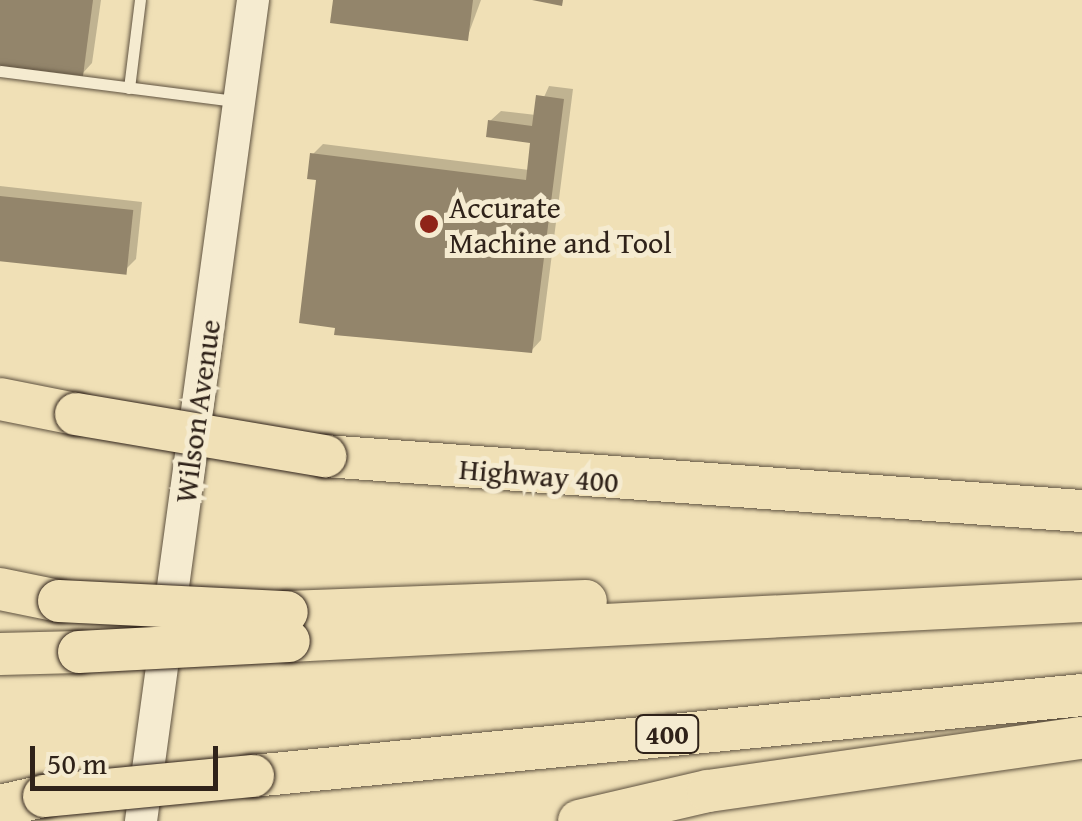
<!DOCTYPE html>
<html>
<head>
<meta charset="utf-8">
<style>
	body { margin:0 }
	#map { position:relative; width:1082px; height:821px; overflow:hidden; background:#f0e0b6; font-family:"Gentium Book Plus",serif }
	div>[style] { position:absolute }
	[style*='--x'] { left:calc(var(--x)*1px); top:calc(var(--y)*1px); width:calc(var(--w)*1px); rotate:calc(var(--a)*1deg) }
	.shadow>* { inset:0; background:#0003 }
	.building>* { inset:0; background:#93856b; transform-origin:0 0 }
	.roads { filter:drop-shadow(0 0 2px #5f5240) drop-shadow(0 0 2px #5f5240) }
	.lane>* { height:11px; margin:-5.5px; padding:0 5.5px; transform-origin:5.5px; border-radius:5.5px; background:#f5ebd0 }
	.secondary>* { height:32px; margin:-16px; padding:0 16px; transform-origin:16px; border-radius:16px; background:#f5ebd0 }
	.highway>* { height:42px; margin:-21px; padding:0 21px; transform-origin:21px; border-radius:21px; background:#f0e0b6 }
	.bridges { filter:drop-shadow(0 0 2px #2f2219) drop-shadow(0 0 2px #2f2219) }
	.highway-bridge>* { height:42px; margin:-21px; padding:0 21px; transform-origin:21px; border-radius:21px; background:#f0e0b6 }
	.dots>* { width:28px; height:28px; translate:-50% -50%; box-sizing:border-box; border:5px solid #f5ebd0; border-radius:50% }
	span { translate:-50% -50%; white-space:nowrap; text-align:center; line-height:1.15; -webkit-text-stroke:10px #f5ebd0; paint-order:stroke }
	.shield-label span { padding:2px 8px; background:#f5ebd0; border:2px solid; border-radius:8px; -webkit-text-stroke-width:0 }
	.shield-label { font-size:28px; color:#2f2219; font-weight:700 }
	.poi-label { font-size:30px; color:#2f2219 }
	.left { translate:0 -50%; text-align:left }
	.street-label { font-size:30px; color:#2f2219 }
	.scale { position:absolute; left:30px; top:746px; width:188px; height:45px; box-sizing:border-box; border:5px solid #2f2219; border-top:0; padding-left:12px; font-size:30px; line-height:35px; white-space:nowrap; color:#2f2219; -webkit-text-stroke:8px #f5ebd0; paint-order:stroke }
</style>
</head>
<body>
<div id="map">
	<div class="shadow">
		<div style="clip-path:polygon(0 0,101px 0,92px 63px,82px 74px,0 63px)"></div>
		<div style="clip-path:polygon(335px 0,481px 0,467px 38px)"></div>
		<div style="clip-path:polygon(549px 86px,573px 89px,541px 340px,531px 351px,301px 321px,319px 178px,313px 154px,323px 144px,529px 170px,533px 141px,490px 121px,501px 111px,536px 115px)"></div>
		<div style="clip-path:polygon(0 186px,142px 202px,136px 259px,125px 270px,0 259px)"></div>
	</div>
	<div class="building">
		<div style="clip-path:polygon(0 0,93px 0,83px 76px,0 66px)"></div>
		<div style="clip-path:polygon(333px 0,473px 0,468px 41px,330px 23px)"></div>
		<div style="clip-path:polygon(532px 0,563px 0,562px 6px)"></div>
		<div style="clip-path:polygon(536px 95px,564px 99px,532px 353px,334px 335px,335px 328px,299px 323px,316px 180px,307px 179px,310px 153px,526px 180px,530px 143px,486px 137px,488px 120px,532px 126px)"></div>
		<div style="left:0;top:196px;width:134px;height:65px;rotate:6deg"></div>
	</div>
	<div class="roads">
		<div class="lane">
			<div style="--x:0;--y:71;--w:237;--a:7.3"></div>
			<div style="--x:129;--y:88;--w:89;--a:-82.9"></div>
		</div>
		<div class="secondary">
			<div style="--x:141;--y:821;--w:829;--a:-82.23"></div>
		</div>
		<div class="highway">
			<div style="--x:0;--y:399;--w:77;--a:11.2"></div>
			<div style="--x:325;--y:456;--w:759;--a:4.16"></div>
			<div style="--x:0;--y:589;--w:60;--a:11.5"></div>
			<div style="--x:287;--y:612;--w:299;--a:-2.1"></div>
			<div style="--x:289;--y:641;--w:794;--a:-2.89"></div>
			<div style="--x:0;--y:654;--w:79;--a:-1.5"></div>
			<div style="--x:253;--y:776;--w:833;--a:-5.58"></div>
			<div style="--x:0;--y:806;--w:45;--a:-12.8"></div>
			<div style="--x:579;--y:821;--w:132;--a:-13.1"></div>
			<div style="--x:708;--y:791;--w:378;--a:-8.1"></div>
		</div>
	</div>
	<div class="bridges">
		<div class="highway-bridge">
			<div style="--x:76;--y:414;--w:253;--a:9.6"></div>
			<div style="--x:59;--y:601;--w:228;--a:2.8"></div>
			<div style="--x:79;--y:652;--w:210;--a:-3"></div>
			<div style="--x:44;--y:796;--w:210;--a:-5.5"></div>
		</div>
	</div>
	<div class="dots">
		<div style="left:429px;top:224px;background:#8f2418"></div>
	</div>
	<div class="shield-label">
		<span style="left:667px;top:734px">400</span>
	</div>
	<div class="poi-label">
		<span class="left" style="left:449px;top:224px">Accurate<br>Machine and Tool</span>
	</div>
	<div class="street-label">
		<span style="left:197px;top:411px;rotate:-82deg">Wilson Avenue</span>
		<span style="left:539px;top:475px;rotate:5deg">Highway 400</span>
	</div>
	<div class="scale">50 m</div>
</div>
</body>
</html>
